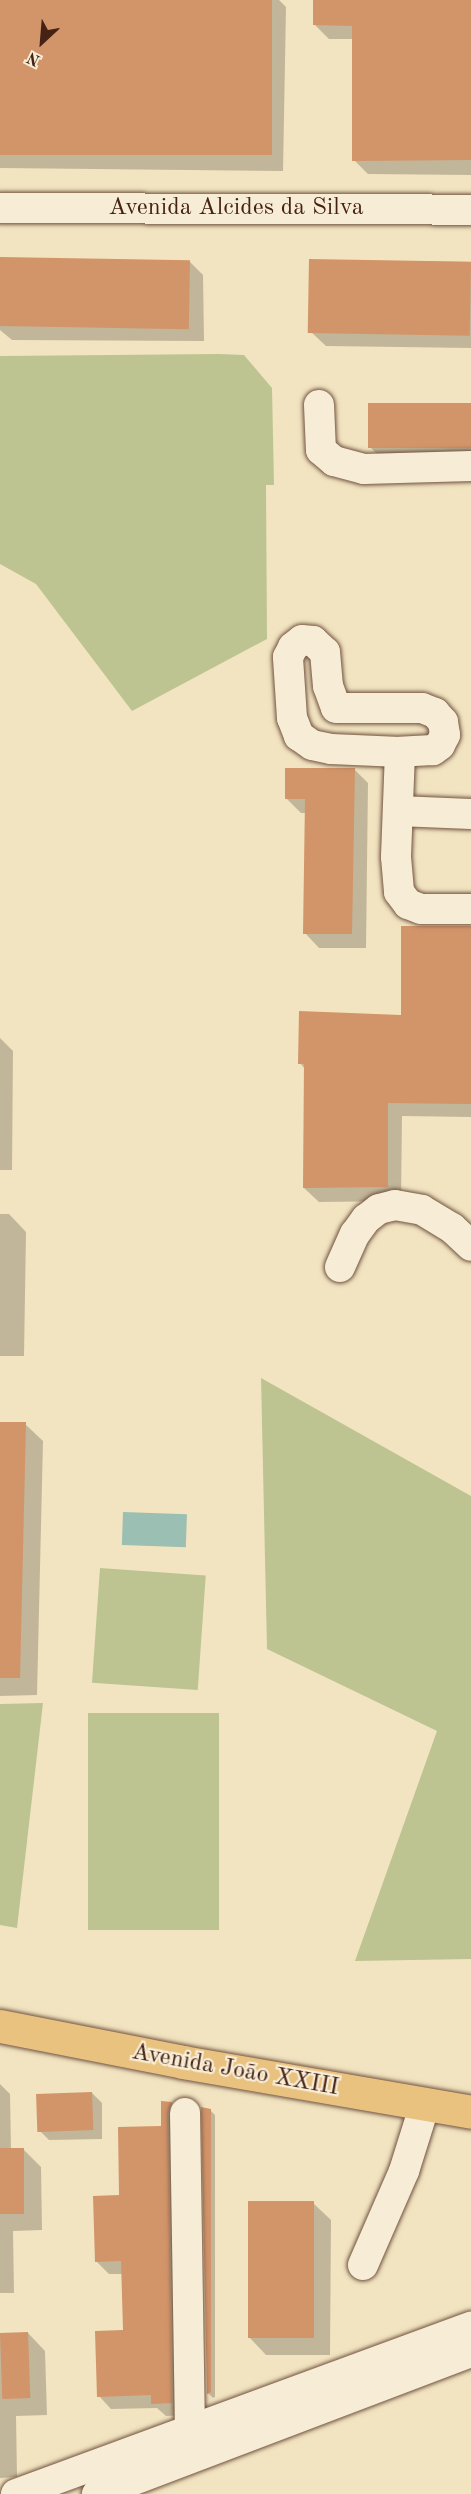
<!DOCTYPE html>
<html>
<head>
<meta charset="utf-8">
<style>
	body { margin:0 }
	#map { position:relative; width:471px; height:2494px; overflow:hidden; background:#f2e4c0; font-family:"Old Standard TT",serif }
	div>[style] { position:absolute }
	[style*='--x'] { left:calc(var(--x)*1px); top:calc(var(--y)*1px); width:calc(var(--w)*1px); rotate:calc(var(--a)*1deg) }
	.green>* { inset:0; background:#bdc491; transform-origin:0 0 }
	.water>* { inset:0; background:#9bbfb2; transform-origin:0 0 }
	.shadow>* { inset:0; background:#0003 }
	.building>* { inset:0; background:#d29469; transform-origin:0 0 }
	.roads { filter:drop-shadow(0 0 2px #715240) drop-shadow(0 0 2px #715240) }
	.minor>* { height:30px; margin:-15px; padding:0 15px; transform-origin:15px; border-radius:15px; background:#f7edd6 }
	.major>* { height:33px; margin:-16.5px; padding:0 16.5px; transform-origin:16.5px; border-radius:16.5px; background:#e9c280 }
	span { translate:-50% -50%; white-space:nowrap; text-align:center; line-height:1.15; -webkit-text-stroke:4.5px #f7edd6; paint-order:stroke }
	.street-label { font-size:24px; color:#462215 }
	.north { position:absolute; left:12px; top:12px; width:60px; height:60px; -webkit-text-stroke:4px #f7edd6; paint-order:stroke; rotate:206deg; font-size:16px; font-weight:700; line-height:24px; text-align:center; color:#462215 }
	.north::after { content:''; display:block; margin:auto; width:21px; height:27px; background:#462215; clip-path:polygon(50% 0,100% 100%,50% 72%,0 100%) }
</style>
</head>
<body>
<div id="map">
	<div class="green">
		<div style="clip-path:polygon(219px 354px,244px 355px,272px 388px,274px 485px,266px 485px,267px 639px,132px 711px,36px 584px,0 564px,0 356px)"></div>
		<div style="clip-path:polygon(261px 1378px,471px 1496px,471px 1959px,355px 1961px,437px 1731px,267px 1649px)"></div>
		<div style="left:100px;top:1568px;width:106px;height:115px;rotate:4deg"></div>
		<div style="clip-path:polygon(43px 1703px,17px 1928px,0 1925px,0 1704px)"></div>
		<div style="left:88px;top:1713px;width:131px;height:217px"></div>
	</div>
	<div class="water">
		<div style="left:123px;top:1512px;width:64px;height:33px;rotate:2deg"></div>
	</div>
	<div class="shadow">
		<div style="clip-path:polygon(0 0,279px 0,286px 7px,283px 171px,0 168px)"></div>
		<div style="clip-path:polygon(315px 0,471px 0,471px 175px,368px 174px,354px 160px,354px 39px,329px 39px,315px 25px)"></div>
		<div style="clip-path:polygon(0 259px,189px 261px,203px 275px,204px 341px,12px 340px,0 330px)"></div>
		<div style="clip-path:polygon(311px 260px,471px 262px,471px 348px,326px 346px,311px 332px)"></div>
		<div style="clip-path:polygon(471px 405px,471px 461px,384px 461px,370px 447px)"></div>
		<div style="clip-path:polygon(354px 769px,368px 783px,366px 948px,319px 948px,305px 933px,307px 813px,301px 813px,286px 798px)"></div>
		<div style="clip-path:polygon(471px 927px,471px 1140px,471px 1117px,402px 1116px,401px 1201px,319px 1202px,304px 1188px,305px 1069px,300px 1063px,403px 1016px)"></div>
		<div style="clip-path:polygon(0 1038px,13px 1051px,12px 1170px,0 1170px)"></div>
		<div style="clip-path:polygon(0 1214px,9px 1214px,26px 1232px,24px 1356px,0 1356px)"></div>
		<div style="clip-path:polygon(0 1423px,25px 1424px,43px 1441px,37px 1695px,0 1696px)"></div>
		<div style="clip-path:polygon(0 2084px,10px 2094px,11px 2149px,23px 2149px,41px 2167px,42px 2230px,13px 2231px,14px 2293px,0 2293px)"></div>
		<div style="clip-path:polygon(92px 2093px,102px 2103px,102px 2139px,49px 2140px,39px 2130px)"></div>
		<div style="clip-path:polygon(163px 2102px,172px 2103px,184px 2116px,184px 2415px,166px 2416px,157px 2408px,111px 2409px,99px 2396px,125px 2331px,123px 2274px,109px 2274px,96px 2261px,121px 2196px,163px 2127px)"></div>
		<div style="clip-path:polygon(210px 2110px,215px 2115px,215px 2397px,213px 2398px,208px 2393px)"></div>
		<div style="clip-path:polygon(313px 2203px,331px 2220px,330px 2355px,266px 2355px,249px 2337px)"></div>
		<div style="clip-path:polygon(28px 2333px,45px 2351px,47px 2415px,16px 2416px,17px 2477px,0 2478px,0 2334px)"></div>
	</div>
	<div class="building">
		<div style="left:0;top:0;width:272px;height:155px"></div>
		<div style="clip-path:polygon(313px 0,471px 0,471px 160px,352px 161px,352px 26px,313px 25px)"></div>
		<div style="left:0;top:257px;width:190px;height:69px;rotate:1deg"></div>
		<div style="left:309px;top:259px;width:162px;height:74px;rotate:1deg"></div>
		<div style="left:471px;top:403px;width:45px;height:103px;rotate:90deg"></div>
		<div style="clip-path:polygon(285px 768px,355px 768px,352px 934px,303px 934px,305px 799px,285px 799px)"></div>
		<div style="clip-path:polygon(401px 926px,471px 926px,471px 1104px,388px 1103px,388px 1187px,303px 1188px,304px 1064px,298px 1064px,299px 1011px,401px 1015px)"></div>
		<div style="clip-path:polygon(0 1422px,26px 1422px,20px 1678px,0 1678px)"></div>
		<div style="left:92px;top:2092px;width:38px;height:56px;rotate:88deg"></div>
		<div style="clip-path:polygon(161px 2101px,172px 2102px,168px 2113px,172px 2403px,151px 2404px,151px 2395px,97px 2397px,95px 2331px,123px 2330px,121px 2261px,95px 2262px,93px 2196px,119px 2195px,118px 2127px,161px 2126px)"></div>
		<div style="clip-path:polygon(201px 2107px,211px 2109px,211px 2392px,207px 2394px)"></div>
		<div style="left:0;top:2148px;width:24px;height:66px"></div>
		<div style="left:248px;top:2201px;width:66px;height:137px"></div>
		<div style="left:28px;top:2332px;width:66px;height:28px;rotate:88deg"></div>
	</div>
	<div class="roads">
		<div class="minor">
			<div style="--x:0;--y:208;--w:471;--a:0.2"></div>
			<div style="--x:319;--y:405;--w:45;--a:87.5"></div>
			<div style="--x:321;--y:450;--w:17;--a:40"></div>
			<div style="--x:334;--y:461;--w:31;--a:15"></div>
			<div style="--x:364;--y:469;--w:107;--a:-1.6"></div>
			<div style="--x:302;--y:640;--w:11;--a:5"></div>
			<div style="--x:313;--y:641;--w:16;--a:43"></div>
			<div style="--x:325;--y:652;--w:34;--a:85"></div>
			<div style="--x:328;--y:686;--w:23;--a:70"></div>
			<div style="--x:336;--y:708;--w:86;--a:0"></div>
			<div style="--x:422;--y:708;--w:14;--a:21"></div>
			<div style="--x:435;--y:713;--w:12;--a:48"></div>
			<div style="--x:443;--y:722;--w:13;--a:81"></div>
			<div style="--x:445;--y:735;--w:11;--a:117"></div>
			<div style="--x:440;--y:745;--w:9;--a:144"></div>
			<div style="--x:433;--y:750;--w:33;--a:177"></div>
			<div style="--x:400;--y:752;--w:69;--a:-177.5"></div>
			<div style="--x:331;--y:749;--w:19;--a:-168"></div>
			<div style="--x:312;--y:745;--w:16;--a:-145"></div>
			<div style="--x:299;--y:736;--w:19;--a:-111"></div>
			<div style="--x:292;--y:718;--w:61;--a:-93.8"></div>
			<div style="--x:288;--y:657;--w:11;--a:-63"></div>
			<div style="--x:293;--y:647;--w:11;--a:-38"></div>
			<div style="--x:400;--y:752;--w:105;--a:92.2"></div>
			<div style="--x:396;--y:857;--w:35;--a:85"></div>
			<div style="--x:399;--y:892;--w:15;--a:53"></div>
			<div style="--x:408;--y:904;--w:14;--a:21"></div>
			<div style="--x:421;--y:909;--w:50;--a:0"></div>
			<div style="--x:398;--y:811;--w:73;--a:2.4"></div>
			<div style="--x:340;--y:1267;--w:36;--a:-66"></div>
			<div style="--x:355;--y:1234;--w:19;--a:-54"></div>
			<div style="--x:366;--y:1219;--w:16;--a:-38"></div>
			<div style="--x:379;--y:1209;--w:16;--a:-14"></div>
			<div style="--x:395;--y:1205;--w:27;--a:10"></div>
			<div style="--x:422;--y:1210;--w:35;--a:31"></div>
			<div style="--x:452;--y:1228;--w:26;--a:43"></div>
			<div style="--x:185;--y:2113;--w:317;--a:89.1"></div>
			<div style="--x:363;--y:2265;--w:103;--a:-66.4"></div>
			<div style="--x:404;--y:2171;--w:70;--a:-72.6"></div>
			<div style="--x:16;--y:2494;--w:485;--a:-20.2"></div>
			<div style="--x:97;--y:2494;--w:400;--a:-20.8"></div>
		</div>
		<div class="major">
			<div style="--x:0;--y:2026;--w:187;--a:11.1"></div>
			<div style="--x:183;--y:2062;--w:292;--a:9.8"></div>
		</div>
	</div>
	<div class="street-label">
		<span style="left:236px;top:209px">Avenida Alcides da Silva</span>
		<span style="left:235px;top:2071px;rotate:10deg">Avenida João XXIII</span>
	</div>
	<div class="north">N</div>
</div>
</body>
</html>
